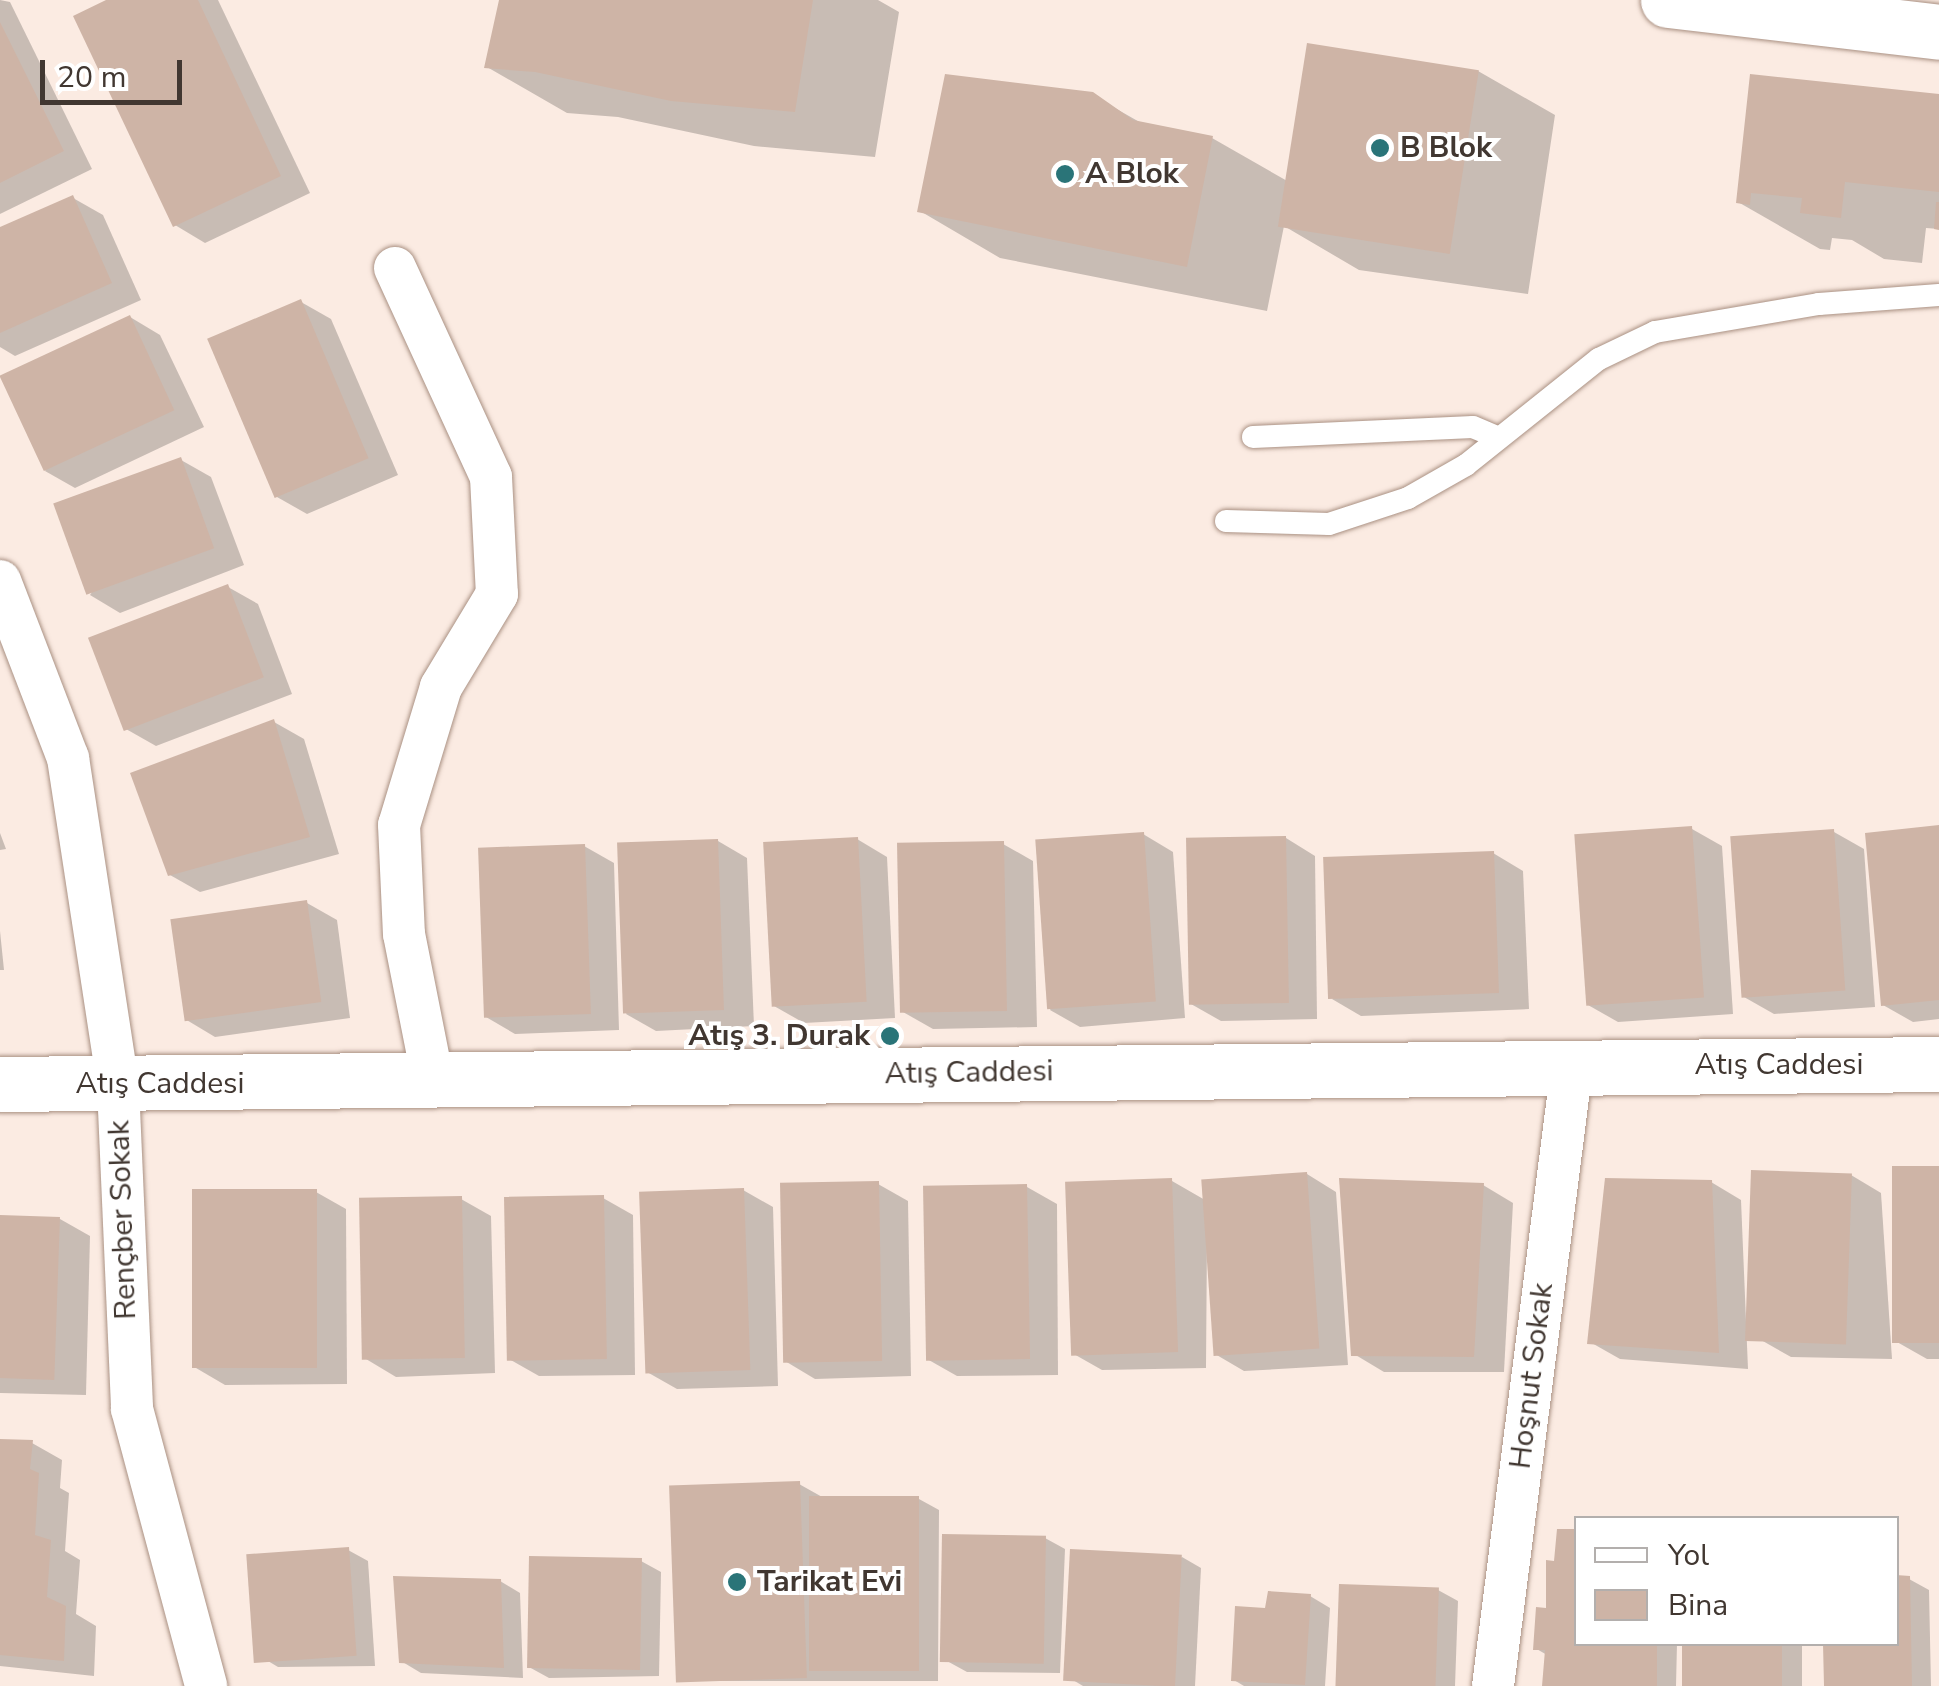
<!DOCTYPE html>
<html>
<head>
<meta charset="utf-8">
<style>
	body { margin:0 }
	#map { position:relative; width:1939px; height:1686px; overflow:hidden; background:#fbebe2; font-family:"Nunito Sans",sans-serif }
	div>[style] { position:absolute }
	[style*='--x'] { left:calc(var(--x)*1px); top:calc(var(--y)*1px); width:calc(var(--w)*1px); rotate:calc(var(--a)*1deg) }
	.shadow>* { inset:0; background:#0003; transform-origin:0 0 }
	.building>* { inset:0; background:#ceb4a6; transform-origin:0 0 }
	.roads { filter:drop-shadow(0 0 2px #aa9183) drop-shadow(0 0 2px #aa9183) }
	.lane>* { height:22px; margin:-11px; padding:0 11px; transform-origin:11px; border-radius:11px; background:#fff }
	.street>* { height:42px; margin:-21px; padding:0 21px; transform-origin:21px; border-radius:21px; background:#fff }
	.secondary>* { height:55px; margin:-27.5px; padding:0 27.5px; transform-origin:27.5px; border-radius:27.5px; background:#fff }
	.dots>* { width:28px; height:28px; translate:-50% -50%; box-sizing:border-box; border:5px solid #fff; border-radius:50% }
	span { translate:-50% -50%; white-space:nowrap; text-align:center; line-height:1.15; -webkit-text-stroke:8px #fff; paint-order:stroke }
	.poi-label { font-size:30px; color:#413731; font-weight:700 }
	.left { translate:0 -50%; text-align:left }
	.right { translate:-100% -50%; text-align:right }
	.street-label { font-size:30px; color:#413731 }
	.legend { position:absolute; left:1574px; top:1516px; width:325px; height:130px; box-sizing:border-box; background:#fff; border:2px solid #b3afad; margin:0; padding:12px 18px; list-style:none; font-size:30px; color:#413731 }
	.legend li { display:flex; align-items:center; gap:20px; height:50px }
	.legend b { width:50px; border:2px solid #b3afad }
	.scale { position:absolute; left:40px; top:60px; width:142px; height:45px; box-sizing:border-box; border:5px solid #413731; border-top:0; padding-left:12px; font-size:30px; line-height:35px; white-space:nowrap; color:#413731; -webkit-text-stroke:8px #fff; paint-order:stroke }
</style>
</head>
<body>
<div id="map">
	<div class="shadow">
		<div style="clip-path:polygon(0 0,10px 2px,92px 169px,0 214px)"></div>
		<div style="clip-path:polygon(112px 0,218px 0,310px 193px,205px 243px,175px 225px)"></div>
		<div style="clip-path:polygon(501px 0,878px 0,899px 12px,875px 157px,754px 146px,618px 117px,567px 113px,487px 67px)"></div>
		<div style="clip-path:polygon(1478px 71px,1555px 115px,1528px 294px,1359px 270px,1284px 226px,1267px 311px,1000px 258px,920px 211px,1092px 95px,1143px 124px,1212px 138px,1289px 182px)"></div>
		<div style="clip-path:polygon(1752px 77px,1939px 97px,1939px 229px,1926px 228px,1922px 263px,1884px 259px,1852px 240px,1832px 238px,1830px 250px,1820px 249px,1738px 202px)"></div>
		<div style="clip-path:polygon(73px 198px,103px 215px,141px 300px,15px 356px,0 347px,0 230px)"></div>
		<div style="clip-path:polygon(301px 302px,331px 319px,398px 475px,307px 514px,277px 497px)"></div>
		<div style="clip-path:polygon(130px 317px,160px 335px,204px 427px,75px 488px,45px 471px)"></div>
		<div style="clip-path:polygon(181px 460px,211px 477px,244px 565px,120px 613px,90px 595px)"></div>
		<div style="clip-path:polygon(228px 587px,258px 604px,292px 694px,156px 746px,126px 729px)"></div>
		<div style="clip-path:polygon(274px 722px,304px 739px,339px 854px,200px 892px,170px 875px)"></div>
		<div style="clip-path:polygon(1939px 828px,1939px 1019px,1913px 1022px,1883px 1005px)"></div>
		<div style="clip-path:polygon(1692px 829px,1722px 846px,1733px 1014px,1618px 1022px,1588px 1005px)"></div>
		<div style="clip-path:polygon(1834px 832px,1864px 849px,1875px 1007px,1774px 1014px,1744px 997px)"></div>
		<div style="clip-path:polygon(0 833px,6px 849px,0 850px)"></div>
		<div style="clip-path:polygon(1143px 834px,1173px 852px,1185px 1018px,1080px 1027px,1050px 1010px)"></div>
		<div style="clip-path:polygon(1286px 838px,1315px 856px,1317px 1019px,1221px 1021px,1191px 1004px)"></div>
		<div style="clip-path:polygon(857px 839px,887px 857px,895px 1018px,804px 1023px,774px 1006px)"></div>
		<div style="clip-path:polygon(718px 841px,747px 858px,754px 1026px,656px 1031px,626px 1014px)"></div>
		<div style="clip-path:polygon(1003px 844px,1033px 861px,1037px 1027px,933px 1029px,903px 1012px)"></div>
		<div style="clip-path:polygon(584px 846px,614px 863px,619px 1030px,515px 1034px,486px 1017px)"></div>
		<div style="clip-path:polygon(1493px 853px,1523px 871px,1529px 1009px,1361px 1016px,1332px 999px)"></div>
		<div style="clip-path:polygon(307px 903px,337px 920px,350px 1018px,215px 1037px,185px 1019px)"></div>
		<div style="clip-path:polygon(0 931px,4px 970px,0 970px)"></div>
		<div style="clip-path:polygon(1939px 1168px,1939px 1359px,1927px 1359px,1897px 1342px)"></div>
		<div style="clip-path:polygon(1307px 1174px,1336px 1192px,1348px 1365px,1244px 1371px,1215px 1354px,1207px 1237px,1206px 1368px,1102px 1370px,1072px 1353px,1172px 1181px,1205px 1200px)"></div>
		<div style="clip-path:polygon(1851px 1175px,1881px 1193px,1892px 1359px,1791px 1357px,1761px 1340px)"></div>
		<div style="clip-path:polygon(1711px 1182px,1741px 1200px,1748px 1369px,1620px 1359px,1590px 1342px)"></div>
		<div style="clip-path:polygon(878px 1184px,908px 1201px,911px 1376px,815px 1379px,785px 1361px)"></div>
		<div style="clip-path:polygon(1483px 1185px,1513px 1203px,1504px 1372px,1384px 1372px,1354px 1354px)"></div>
		<div style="clip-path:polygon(1027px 1187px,1057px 1204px,1058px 1375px,957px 1376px,927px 1359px)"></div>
		<div style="clip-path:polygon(743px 1190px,773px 1207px,778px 1386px,677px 1389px,647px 1372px)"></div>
		<div style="clip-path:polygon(316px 1192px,346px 1209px,347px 1384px,225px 1385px,196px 1368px)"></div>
		<div style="clip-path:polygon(603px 1198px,633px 1215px,635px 1375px,539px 1376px,509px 1359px)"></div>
		<div style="clip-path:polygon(461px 1199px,491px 1216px,495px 1373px,396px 1377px,366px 1359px)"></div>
		<div style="clip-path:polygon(0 1218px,60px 1219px,90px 1236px,86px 1395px,0 1393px)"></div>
		<div style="clip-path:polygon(0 1441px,32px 1443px,62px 1460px,60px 1488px,69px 1493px,65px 1551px,80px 1560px,76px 1614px,96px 1626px,94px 1676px,0 1666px)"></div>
		<div style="clip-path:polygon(799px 1484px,824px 1498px,919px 1499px,939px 1510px,938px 1681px,677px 1681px)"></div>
		<div style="clip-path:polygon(1559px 1531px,1576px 1531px,1576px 1644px,1677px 1644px,1676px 1686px,1544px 1686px,1547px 1655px,1535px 1648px,1549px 1610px)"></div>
		<div style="clip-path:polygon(1045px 1538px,1065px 1549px,1060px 1673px,967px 1672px,947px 1661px)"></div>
		<div style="clip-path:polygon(348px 1550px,368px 1561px,375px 1666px,278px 1667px,258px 1655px)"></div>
		<div style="clip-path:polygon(1182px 1557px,1201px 1568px,1195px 1686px,1083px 1686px,1073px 1680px)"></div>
		<div style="clip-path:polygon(641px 1561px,661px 1572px,659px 1676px,549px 1678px,529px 1667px)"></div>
		<div style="clip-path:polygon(1909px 1579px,1929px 1590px,1931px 1686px,1826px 1686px,1825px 1644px,1896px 1644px)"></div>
		<div style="clip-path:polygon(500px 1581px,520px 1593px,523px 1678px,421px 1673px,401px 1661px)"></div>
		<div style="clip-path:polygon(1438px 1590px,1458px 1601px,1455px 1686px,1347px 1686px)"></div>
		<div style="clip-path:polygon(1310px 1596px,1330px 1608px,1325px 1686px,1244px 1686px,1234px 1680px,1267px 1610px)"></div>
		<div style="left:1685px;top:1644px;width:117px;height:42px"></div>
	</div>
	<div class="building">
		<div style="clip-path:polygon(106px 0,198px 0,281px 176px,173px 227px,73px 16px)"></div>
		<div style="clip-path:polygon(499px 0,813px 0,795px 112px,671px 101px,535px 72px,484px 68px)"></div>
		<div style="clip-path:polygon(0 22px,64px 151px,0 183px)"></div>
		<div style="left:1307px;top:43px;width:174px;height:186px;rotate:9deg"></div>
		<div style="clip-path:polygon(945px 74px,1093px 92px,1133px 120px,1213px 136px,1187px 267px,917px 212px)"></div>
		<div style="clip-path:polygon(1750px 74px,1939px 94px,1939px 192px,1845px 182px,1841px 218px,1800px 213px,1802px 198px,1751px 193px,1750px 205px,1736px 203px)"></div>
		<div style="clip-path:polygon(73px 195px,112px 283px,0 333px,0 227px)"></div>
		<div style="clip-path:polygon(1936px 202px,1939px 202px,1939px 230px,1934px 229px)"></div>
		<div style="left:301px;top:299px;width:173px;height:102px;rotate:67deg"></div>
		<div style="left:130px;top:315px;width:105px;height:144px;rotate:65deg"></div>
		<div style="left:181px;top:457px;width:97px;height:136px;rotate:70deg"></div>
		<div style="left:228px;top:584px;width:100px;height:150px;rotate:69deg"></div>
		<div style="clip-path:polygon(274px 719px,310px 837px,168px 876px,130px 773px)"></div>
		<div style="clip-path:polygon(1939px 825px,1939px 1000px,1881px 1006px,1865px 833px)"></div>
		<div style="left:1692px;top:826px;width:172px;height:118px;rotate:86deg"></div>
		<div style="left:1834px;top:829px;width:162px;height:104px;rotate:86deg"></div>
		<div style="left:1144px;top:832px;width:170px;height:109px;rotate:86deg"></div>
		<div style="left:1286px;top:836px;width:167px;height:100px;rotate:89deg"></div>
		<div style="left:858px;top:837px;width:165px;height:95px;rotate:87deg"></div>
		<div style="left:718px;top:839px;width:171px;height:101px;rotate:88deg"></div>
		<div style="left:1004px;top:841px;width:170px;height:107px;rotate:89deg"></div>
		<div style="left:585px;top:844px;width:170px;height:107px;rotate:88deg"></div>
		<div style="left:1494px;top:851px;width:142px;height:171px;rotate:88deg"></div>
		<div style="left:307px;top:900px;width:103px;height:138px;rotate:82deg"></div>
		<div style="left:1892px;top:1166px;width:47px;height:177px"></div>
		<div style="left:1751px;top:1170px;width:101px;height:171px;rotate:2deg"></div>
		<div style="left:1307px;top:1172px;width:177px;height:106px;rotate:86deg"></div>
		<div style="left:1172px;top:1178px;width:174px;height:107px;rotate:88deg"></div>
		<div style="clip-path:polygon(1339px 1178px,1484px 1183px,1474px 1357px,1351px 1356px)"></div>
		<div style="clip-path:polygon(1605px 1178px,1712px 1180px,1719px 1353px,1587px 1344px)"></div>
		<div style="left:879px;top:1181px;width:180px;height:99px;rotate:89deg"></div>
		<div style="left:1027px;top:1184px;width:175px;height:104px;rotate:89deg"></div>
		<div style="left:744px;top:1188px;width:182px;height:105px;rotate:88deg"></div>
		<div style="left:317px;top:1189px;width:179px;height:125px;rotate:90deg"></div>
		<div style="left:604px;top:1195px;width:164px;height:100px;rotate:89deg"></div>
		<div style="left:462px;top:1196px;width:162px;height:103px;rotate:89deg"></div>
		<div style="left:0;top:1215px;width:60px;height:163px;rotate:2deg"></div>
		<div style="clip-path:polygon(0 1439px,33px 1440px,30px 1469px,39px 1473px,35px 1535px,51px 1540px,47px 1597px,66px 1606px,64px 1661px,0 1655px)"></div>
		<div style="left:800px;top:1481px;width:197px;height:131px;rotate:88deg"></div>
		<div style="left:809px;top:1496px;width:110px;height:175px"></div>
		<div style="clip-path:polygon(1557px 1529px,1576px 1529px,1576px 1644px,1657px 1644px,1657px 1686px,1542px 1686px,1545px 1650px,1533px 1650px,1536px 1607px,1546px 1608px,1546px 1560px,1554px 1561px)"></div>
		<div style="left:942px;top:1534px;width:104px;height:128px;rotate:1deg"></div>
		<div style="left:349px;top:1547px;width:109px;height:103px;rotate:86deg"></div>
		<div style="left:1070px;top:1549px;width:112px;height:132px;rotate:3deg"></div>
		<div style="left:529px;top:1556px;width:113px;height:112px;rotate:1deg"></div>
		<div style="clip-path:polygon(1896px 1575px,1910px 1576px,1912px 1686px,1824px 1686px,1823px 1644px,1896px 1644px)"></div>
		<div style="clip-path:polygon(393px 1576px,501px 1579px,504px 1668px,399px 1663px)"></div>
		<div style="left:1339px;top:1584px;width:100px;height:102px;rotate:2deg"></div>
		<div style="clip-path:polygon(1268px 1591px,1311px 1594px,1305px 1685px,1231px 1681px,1235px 1606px,1265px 1608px)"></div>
		<div style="left:1682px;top:1644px;width:100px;height:42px"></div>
	</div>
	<div class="roads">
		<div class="lane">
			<div style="--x:1253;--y:437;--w:220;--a:-2.6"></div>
			<div style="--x:1473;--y:427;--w:28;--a:23"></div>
			<div style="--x:1226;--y:521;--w:103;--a:1.7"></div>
			<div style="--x:1329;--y:524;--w:83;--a:-18.2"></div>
			<div style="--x:1408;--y:498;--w:67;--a:-29.6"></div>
			<div style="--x:1466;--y:465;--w:170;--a:-38.6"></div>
			<div style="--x:1599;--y:359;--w:62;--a:-25.7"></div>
			<div style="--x:1655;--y:332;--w:166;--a:-9.7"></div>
			<div style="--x:1819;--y:304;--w:120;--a:-4.3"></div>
		</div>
		<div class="street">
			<div style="--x:395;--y:268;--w:230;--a:65.3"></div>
			<div style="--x:491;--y:477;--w:117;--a:87.1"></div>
			<div style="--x:497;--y:594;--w:109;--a:121.1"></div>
			<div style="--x:441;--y:687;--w:144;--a:106.9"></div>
			<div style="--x:399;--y:825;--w:109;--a:87.4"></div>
			<div style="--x:404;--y:934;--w:149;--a:78.8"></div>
			<div style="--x:0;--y:581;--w:190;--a:69"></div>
			<div style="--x:68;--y:758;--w:332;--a:81.3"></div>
			<div style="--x:118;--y:1086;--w:323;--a:87.5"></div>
			<div style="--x:132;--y:1409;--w:287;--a:75"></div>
			<div style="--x:1493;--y:1686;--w:625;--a:-82.74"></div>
		</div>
		<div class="secondary">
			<div style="--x:1668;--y:0;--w:273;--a:6.7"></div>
			<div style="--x:0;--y:1084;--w:1939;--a:-0.59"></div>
		</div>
	</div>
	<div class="dots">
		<div style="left:1380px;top:148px;background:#2a7478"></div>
		<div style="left:1065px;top:174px;background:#2a7478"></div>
		<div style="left:890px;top:1036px;background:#2a7478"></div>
		<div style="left:737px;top:1582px;background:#2a7478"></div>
	</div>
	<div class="poi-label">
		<span class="left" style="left:1400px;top:148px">B Blok</span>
		<span class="left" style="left:1085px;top:174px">A Blok</span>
		<span class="right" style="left:870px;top:1036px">Atış 3. Durak</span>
		<span class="left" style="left:757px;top:1582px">Tarikat Evi</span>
	</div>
	<div class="street-label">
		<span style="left:1779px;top:1065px">Atış Caddesi</span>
		<span style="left:969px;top:1073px;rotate:-1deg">Atış Caddesi</span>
		<span style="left:160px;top:1084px">Atış Caddesi</span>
		<span style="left:123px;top:1220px;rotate:-92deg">Rençber Sokak</span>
		<span style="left:1532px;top:1376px;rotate:-83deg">Hoşnut Sokak</span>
	</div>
	<ul class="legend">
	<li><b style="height:12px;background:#fff"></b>Yol</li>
	<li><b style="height:28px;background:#ceb4a6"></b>Bina</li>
	</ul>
	<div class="scale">20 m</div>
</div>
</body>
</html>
